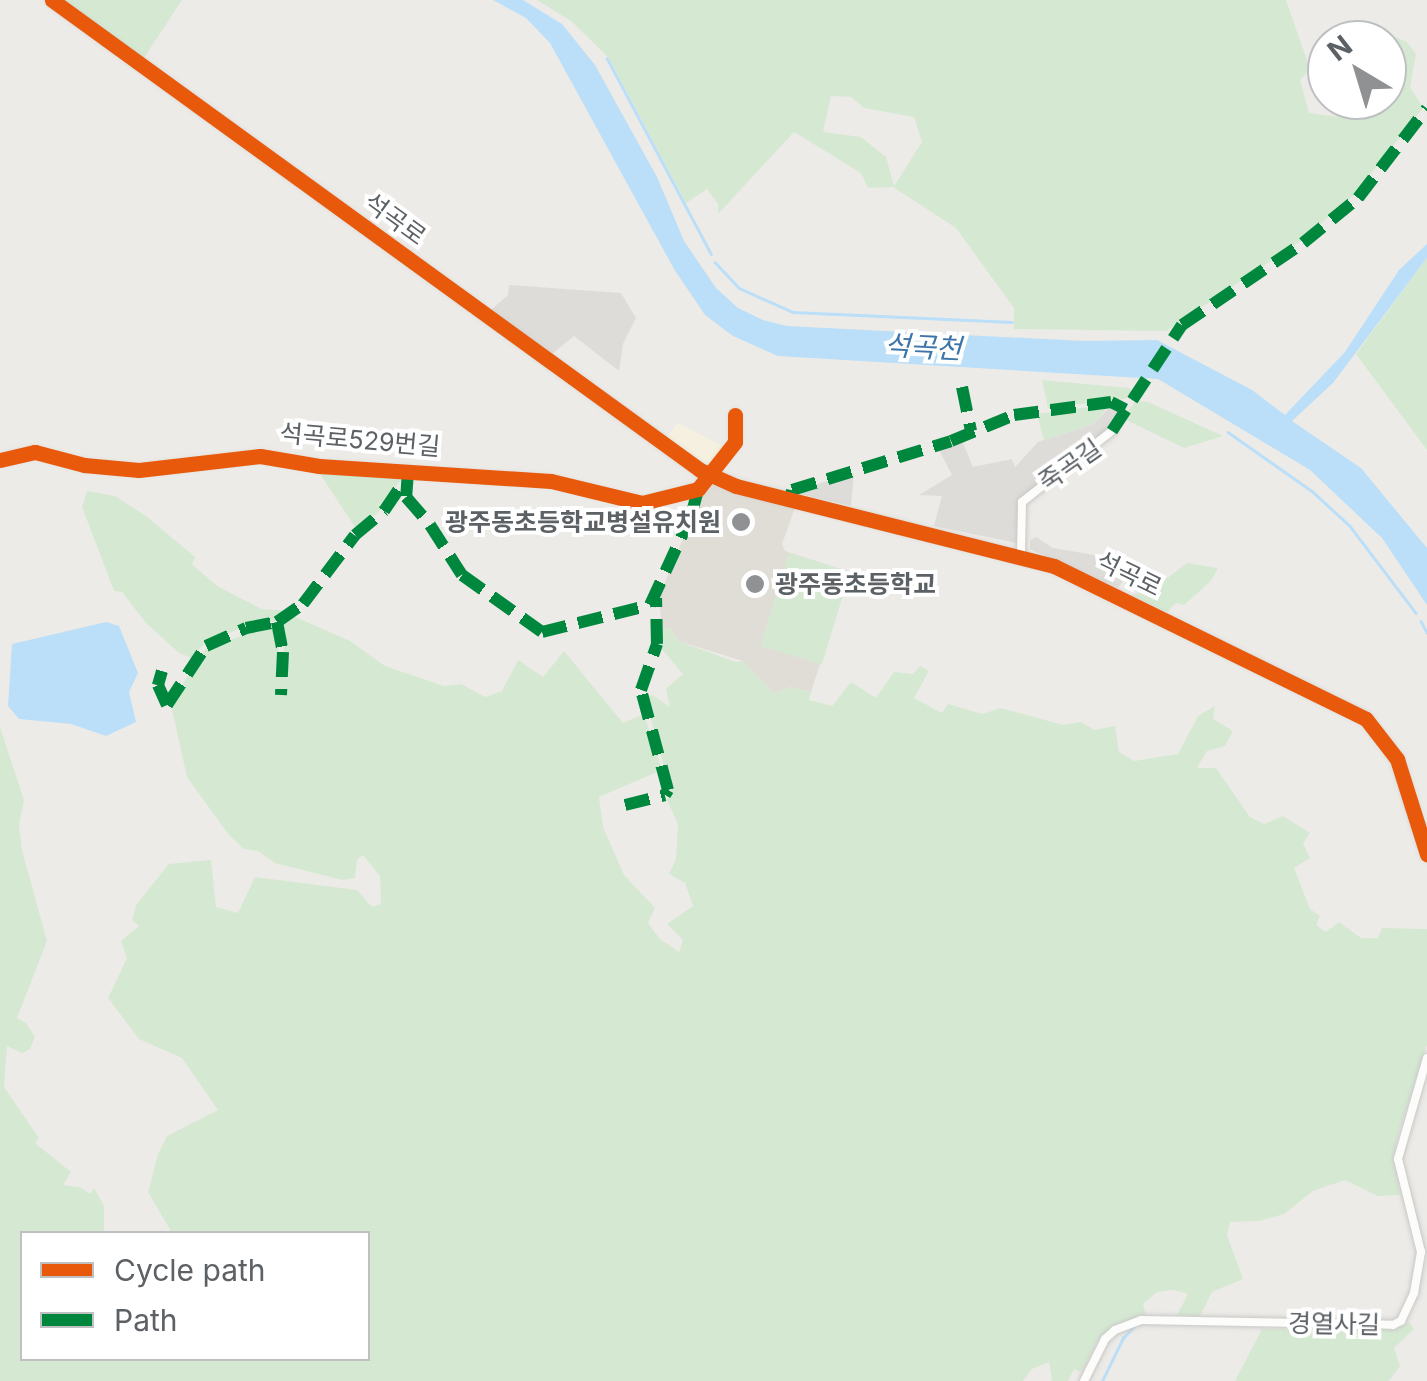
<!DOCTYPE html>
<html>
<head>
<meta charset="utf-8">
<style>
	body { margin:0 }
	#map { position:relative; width:1427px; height:1381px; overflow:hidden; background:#edebe7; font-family:Inter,"Noto Sans KR",sans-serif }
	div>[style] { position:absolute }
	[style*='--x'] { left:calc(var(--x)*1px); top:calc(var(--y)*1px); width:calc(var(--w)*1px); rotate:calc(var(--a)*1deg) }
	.commercial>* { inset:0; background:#f6f0e0 }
	.industrial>* { inset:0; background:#dedcd8 }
	.education>* { inset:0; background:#e0ddd7 }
	.green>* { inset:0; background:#d5e9d2; transform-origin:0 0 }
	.water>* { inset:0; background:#bbdff8 }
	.stream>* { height:2.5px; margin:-1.25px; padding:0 1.25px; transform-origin:1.25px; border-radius:1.25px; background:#bbdff8 }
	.roads { filter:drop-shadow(0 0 2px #c8c8c7) drop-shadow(0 0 2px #c8c8c7) }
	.street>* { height:8px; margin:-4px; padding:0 4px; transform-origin:4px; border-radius:4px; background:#fcfcfb }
	.secondary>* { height:10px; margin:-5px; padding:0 5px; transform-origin:5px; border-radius:5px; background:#fcfcfb }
	.quiet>* { height:12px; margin-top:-6px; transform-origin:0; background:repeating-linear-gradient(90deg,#00873e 0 25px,transparent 0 37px) }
	.cycleway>* { height:15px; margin:-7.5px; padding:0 7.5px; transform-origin:7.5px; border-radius:7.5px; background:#e8590c }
	.dots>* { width:28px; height:28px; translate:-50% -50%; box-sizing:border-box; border:5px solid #fff; border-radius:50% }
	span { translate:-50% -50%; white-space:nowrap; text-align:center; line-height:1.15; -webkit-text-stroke:8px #fff; paint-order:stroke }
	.street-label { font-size:25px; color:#5c6165 }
	.poi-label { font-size:25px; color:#5c6165; font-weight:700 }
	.right { translate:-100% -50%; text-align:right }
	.left { translate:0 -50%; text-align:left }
	.water-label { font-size:28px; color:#3d75a9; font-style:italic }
	.legend { position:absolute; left:20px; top:1231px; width:350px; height:130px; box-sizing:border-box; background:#fff; border:2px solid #bec0c1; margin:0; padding:12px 18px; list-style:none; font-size:30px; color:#5c6165 }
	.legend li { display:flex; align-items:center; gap:20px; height:50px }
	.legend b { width:50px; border:2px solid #bec0c1 }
	.north { position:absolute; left:1307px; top:20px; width:100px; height:100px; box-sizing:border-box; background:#fff; border:2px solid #bec0c1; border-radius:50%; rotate:322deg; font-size:28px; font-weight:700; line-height:40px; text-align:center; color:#5c6165 }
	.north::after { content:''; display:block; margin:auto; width:35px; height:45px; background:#8f9192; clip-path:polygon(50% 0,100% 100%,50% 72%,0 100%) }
</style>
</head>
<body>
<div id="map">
	<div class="commercial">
		<div style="clip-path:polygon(678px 423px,724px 447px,710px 466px,666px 438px)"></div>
	</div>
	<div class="industrial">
		<div style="clip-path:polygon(509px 285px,621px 293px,636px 318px,623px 344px,619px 371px,574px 336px,551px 355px,491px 310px,508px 295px)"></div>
		<div style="clip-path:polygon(1111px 406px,1120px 412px,1107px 436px,1022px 497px,1018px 515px,1022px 544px,934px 526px,942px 496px,919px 495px,952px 475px,938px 448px,961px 438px,973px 467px,1012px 459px,1015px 467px,1038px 442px,1093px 424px)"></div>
		<div style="clip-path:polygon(854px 474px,851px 506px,797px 493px,798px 489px)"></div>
		<div style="clip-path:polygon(1036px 537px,1053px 548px,1118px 559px,1115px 572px,1122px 582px,1118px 588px,1030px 549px,1030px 540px)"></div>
	</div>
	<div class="education">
		<div style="clip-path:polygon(706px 483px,795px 508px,782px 544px,785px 551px,850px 572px,811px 692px,790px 687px,774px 694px,743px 661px,678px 641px,671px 628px,662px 629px,659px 597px)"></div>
	</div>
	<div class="green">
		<div style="clip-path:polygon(65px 0,182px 0,144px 58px)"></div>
		<div style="clip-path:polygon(evenodd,537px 0,1286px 0,1310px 69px,1300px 80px,1309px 113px,1363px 120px,1365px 100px,1387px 100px,1387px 40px,1383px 40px,1388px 34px,1407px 42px,1416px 54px,1410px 87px,1423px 108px,1354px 195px,1302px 240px,1166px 331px,1014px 329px,1014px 308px,956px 228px,893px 187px,868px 188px,861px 173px,794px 132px,718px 214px,718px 204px,707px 189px,686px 203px,608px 57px,571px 21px,537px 0,831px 96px,851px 97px,864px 108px,914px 117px,922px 142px,894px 186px,886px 157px,861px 137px,823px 132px,831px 96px)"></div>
		<div style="clip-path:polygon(1427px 258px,1427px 450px,1356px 354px)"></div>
		<div style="clip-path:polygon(1042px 380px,1129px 388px,1135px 394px,1124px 399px,1048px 408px)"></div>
		<div style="clip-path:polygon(1136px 401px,1148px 402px,1223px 436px,1184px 448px,1122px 418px)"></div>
		<div style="clip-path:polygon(1111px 404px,1093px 424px,1044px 440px,1037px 414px)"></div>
		<div style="clip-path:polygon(316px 468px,404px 474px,382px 509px,357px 530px)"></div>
		<div style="clip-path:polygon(87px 491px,115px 496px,146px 516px,195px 557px,192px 564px,217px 586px,262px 609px,289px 611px,275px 621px,246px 626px,205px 643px,191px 658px,178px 652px,146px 623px,122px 592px,114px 591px,82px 507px)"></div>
		<div style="left:789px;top:553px;width:64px;height:97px;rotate:17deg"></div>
		<div style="clip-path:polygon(1187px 563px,1218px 568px,1211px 581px,1184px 605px,1176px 603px,1167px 612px,1131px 595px,1153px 589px)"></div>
		<div style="clip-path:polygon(291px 615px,350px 641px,385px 666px,444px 686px,461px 684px,485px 697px,502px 691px,518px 660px,543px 677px,564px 651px,623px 723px,644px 714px,662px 770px,599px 797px,603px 827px,624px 875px,655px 908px,648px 923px,660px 939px,679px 952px,683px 940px,667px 924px,693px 906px,685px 883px,669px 874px,676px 859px,678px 824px,667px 800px,671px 791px,645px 697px,652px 695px,670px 707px,666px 689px,683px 674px,660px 647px,662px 629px,671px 628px,678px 641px,736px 662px,743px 661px,774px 694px,790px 687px,811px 692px,809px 700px,832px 706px,851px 682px,876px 698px,894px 672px,913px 674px,920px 666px,929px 671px,914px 698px,942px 713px,948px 704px,982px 714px,1001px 708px,1063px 725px,1081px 722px,1095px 730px,1115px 726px,1119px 752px,1134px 761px,1178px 754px,1198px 716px,1215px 706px,1213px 719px,1233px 731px,1225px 746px,1207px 751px,1197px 768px,1216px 768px,1250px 817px,1264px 824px,1283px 816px,1310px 833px,1303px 843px,1310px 858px,1294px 868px,1310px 909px,1320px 916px,1316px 925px,1326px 932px,1339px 922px,1361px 938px,1378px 938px,1382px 928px,1427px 929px,1427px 1045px,1398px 1134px,1393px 1159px,1400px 1195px,1378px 1196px,1345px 1180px,1313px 1191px,1284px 1214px,1259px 1221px,1230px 1222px,1227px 1235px,1243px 1279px,1212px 1292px,1200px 1316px,1177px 1315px,1188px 1294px,1174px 1290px,1157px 1292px,1143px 1304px,1146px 1315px,1113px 1326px,1099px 1338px,1082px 1372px,1074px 1369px,1068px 1381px,1052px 1381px,1049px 1362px,1032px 1369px,1023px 1381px,0 1381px,0 727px,24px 800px,19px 825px,22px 850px,47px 941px,17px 1018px,26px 1023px,35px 1037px,30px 1049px,22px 1053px,7px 1046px,4px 1087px,39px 1138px,35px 1143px,71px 1172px,63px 1185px,80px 1187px,90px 1194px,94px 1188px,104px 1206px,104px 1233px,22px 1234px,22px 1358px,368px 1358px,368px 1234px,172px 1233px,148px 1192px,158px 1154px,167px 1136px,218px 1110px,182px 1058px,139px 1039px,108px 998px,127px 958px,121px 941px,139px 926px,132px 920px,136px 905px,169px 864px,211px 860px,216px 907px,238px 913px,255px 877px,357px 890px,372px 907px,381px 904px,380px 876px,363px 855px,357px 860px,355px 878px,342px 880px,275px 863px,258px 851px,244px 849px,228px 834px,187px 777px,171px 705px,197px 659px,208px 647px,275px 625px,280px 663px,284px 652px,279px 623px)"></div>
		<div style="clip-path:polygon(1409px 1322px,1414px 1329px,1394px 1348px,1400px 1366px,1389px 1381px,1235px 1381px,1262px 1329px,1387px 1330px)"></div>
	</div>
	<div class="water">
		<div style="clip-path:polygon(493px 0,523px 0,562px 24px,595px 65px,657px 177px,684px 241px,716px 288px,738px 308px,763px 320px,787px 326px,1084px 341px,1157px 340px,1252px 390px,1285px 415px,1345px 352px,1399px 270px,1427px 244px,1427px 258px,1333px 383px,1292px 421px,1361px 468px,1427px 548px,1427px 605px,1382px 538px,1310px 470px,1158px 379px,778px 356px,733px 336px,705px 315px,674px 269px,550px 43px,526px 18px)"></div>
		<div style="clip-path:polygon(106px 622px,119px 626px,138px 673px,129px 692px,136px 722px,106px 736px,71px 724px,19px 719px,8px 706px,12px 644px)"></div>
	</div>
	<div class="stream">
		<div style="--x:607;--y:58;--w:222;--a:62"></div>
		<div style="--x:715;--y:262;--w:35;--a:47"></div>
		<div style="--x:739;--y:288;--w:59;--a:24"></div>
		<div style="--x:793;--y:312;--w:219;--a:2.6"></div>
		<div style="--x:1228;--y:432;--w:103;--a:35.1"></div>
		<div style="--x:1312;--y:491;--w:52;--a:42.6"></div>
		<div style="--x:1350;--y:526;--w:109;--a:52.8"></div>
		<div style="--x:1421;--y:621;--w:13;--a:63"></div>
		<div style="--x:1102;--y:1381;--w:48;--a:-64"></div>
		<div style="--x:1123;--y:1338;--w:16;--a:-47"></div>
	</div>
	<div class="roads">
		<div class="street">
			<div style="--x:0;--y:460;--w:36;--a:-13"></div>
			<div style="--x:35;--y:452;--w:51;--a:14.9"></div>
			<div style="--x:84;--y:465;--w:55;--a:5.2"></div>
			<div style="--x:139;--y:470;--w:122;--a:-6.6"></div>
			<div style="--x:260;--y:456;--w:60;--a:9.6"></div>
			<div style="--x:319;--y:466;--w:232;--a:3.7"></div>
			<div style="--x:551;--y:481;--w:94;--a:13.6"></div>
			<div style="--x:642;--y:503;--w:58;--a:-14"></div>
			<div style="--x:698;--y:489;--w:60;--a:-51.8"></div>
			<div style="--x:735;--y:442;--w:27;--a:-90"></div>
			<div style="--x:1021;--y:555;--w:53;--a:-88.9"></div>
			<div style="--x:1022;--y:502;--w:115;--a:-38.3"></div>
			<div style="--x:1084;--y:1381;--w:47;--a:-63.4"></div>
			<div style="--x:1105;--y:1339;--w:13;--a:-42"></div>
			<div style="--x:1115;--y:1330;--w:28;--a:-21"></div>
			<div style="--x:1141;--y:1320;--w:252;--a:1.1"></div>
			<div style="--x:1393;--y:1325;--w:9;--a:-27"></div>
			<div style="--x:1401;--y:1321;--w:31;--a:-65"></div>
			<div style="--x:1414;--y:1293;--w:42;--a:-80.3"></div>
			<div style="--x:1421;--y:1252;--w:96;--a:-103.9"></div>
			<div style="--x:1398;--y:1159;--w:105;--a:-74"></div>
		</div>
		<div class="secondary">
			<div style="--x:52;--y:0;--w:801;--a:35.95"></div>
			<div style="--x:700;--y:470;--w:39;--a:24"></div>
			<div style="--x:736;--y:486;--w:328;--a:14.1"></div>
			<div style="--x:1054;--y:566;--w:347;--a:26.1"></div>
			<div style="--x:1366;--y:719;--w:51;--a:52.2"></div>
			<div style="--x:1397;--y:759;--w:100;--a:72.5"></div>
		</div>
	</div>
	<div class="quiet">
		<div style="--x:962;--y:387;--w:45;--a:78.4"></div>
		<div style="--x:1112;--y:431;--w:127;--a:-56.6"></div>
		<div style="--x:1182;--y:325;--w:146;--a:-34.1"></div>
		<div style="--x:1303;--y:243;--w:71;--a:-39.3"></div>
		<div style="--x:1358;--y:198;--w:113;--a:-52.5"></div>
		<div style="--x:408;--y:471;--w:26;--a:94"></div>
		<div style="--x:406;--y:497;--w:37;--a:49"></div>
		<div style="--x:430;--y:525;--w:59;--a:57.4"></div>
		<div style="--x:462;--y:575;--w:98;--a:35.5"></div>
		<div style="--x:542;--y:632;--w:111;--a:-14"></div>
		<div style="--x:650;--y:605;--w:98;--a:-65.3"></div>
		<div style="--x:691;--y:516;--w:28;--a:-75"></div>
		<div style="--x:790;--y:499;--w:9;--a:-77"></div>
		<div style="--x:792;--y:490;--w:166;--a:-17.1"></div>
		<div style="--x:951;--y:441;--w:68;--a:-22.4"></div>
		<div style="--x:1014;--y:415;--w:98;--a:-7.6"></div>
		<div style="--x:1111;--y:402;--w:16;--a:27"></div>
		<div style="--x:277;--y:622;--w:31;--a:79"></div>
		<div style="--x:283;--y:652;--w:43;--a:92.7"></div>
		<div style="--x:162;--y:671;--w:15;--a:106"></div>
		<div style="--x:158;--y:685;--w:22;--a:66"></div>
		<div style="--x:167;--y:705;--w:71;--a:-56.5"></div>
		<div style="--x:206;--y:646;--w:44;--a:-24.2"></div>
		<div style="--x:246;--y:628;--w:32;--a:-11"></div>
		<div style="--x:277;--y:622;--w:32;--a:-35"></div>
		<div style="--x:303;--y:604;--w:86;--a:-53"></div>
		<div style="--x:355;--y:535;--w:38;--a:-40"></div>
		<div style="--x:384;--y:511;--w:40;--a:-56"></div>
		<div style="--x:625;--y:805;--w:41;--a:-14"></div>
		<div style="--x:665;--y:795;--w:6;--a:-59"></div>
		<div style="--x:668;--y:790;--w:104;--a:-105.1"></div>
		<div style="--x:641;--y:690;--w:49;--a:-70.8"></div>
		<div style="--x:657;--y:644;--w:46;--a:-91.2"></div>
	</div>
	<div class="cycleway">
		<div style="--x:52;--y:0;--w:801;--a:35.95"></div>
		<div style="--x:700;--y:470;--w:39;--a:24"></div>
		<div style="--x:736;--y:486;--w:328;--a:14.1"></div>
		<div style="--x:1054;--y:566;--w:347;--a:26.1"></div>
		<div style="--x:1366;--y:719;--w:51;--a:52.2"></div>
		<div style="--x:1397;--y:759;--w:100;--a:72.5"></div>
		<div style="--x:0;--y:460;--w:36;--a:-13"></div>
		<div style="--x:35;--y:452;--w:51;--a:14.9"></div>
		<div style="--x:84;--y:465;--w:55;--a:5.2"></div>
		<div style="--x:139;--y:470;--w:122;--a:-6.6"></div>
		<div style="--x:260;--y:456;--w:60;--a:9.6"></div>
		<div style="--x:319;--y:466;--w:232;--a:3.7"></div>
		<div style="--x:551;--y:481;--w:94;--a:13.6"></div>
		<div style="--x:642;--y:503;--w:58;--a:-14"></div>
		<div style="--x:698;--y:489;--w:60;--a:-51.8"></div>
		<div style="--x:735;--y:442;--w:27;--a:-90"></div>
	</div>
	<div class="dots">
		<div style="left:741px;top:522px;background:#8f9192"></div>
		<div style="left:755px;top:584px;background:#8f9192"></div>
	</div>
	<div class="street-label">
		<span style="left:395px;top:219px;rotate:36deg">석곡로</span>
		<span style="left:360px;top:440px;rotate:5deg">석곡로529번길</span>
		<span style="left:1070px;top:465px;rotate:-35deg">죽곡길</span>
		<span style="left:1129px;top:574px;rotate:26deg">석곡로</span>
		<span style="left:1334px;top:1324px;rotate:1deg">경열사길</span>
	</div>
	<div class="poi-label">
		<span class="right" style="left:721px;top:522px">광주동초등학교병설유치원</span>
		<span class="left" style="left:775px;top:584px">광주동초등학교</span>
	</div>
	<div class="water-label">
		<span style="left:923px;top:347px;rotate:3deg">석곡천</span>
	</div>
	<ul class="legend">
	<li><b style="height:12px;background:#e8590c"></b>Cycle path</li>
	<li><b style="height:12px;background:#00873e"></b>Path</li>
	</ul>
	<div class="north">N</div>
</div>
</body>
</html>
